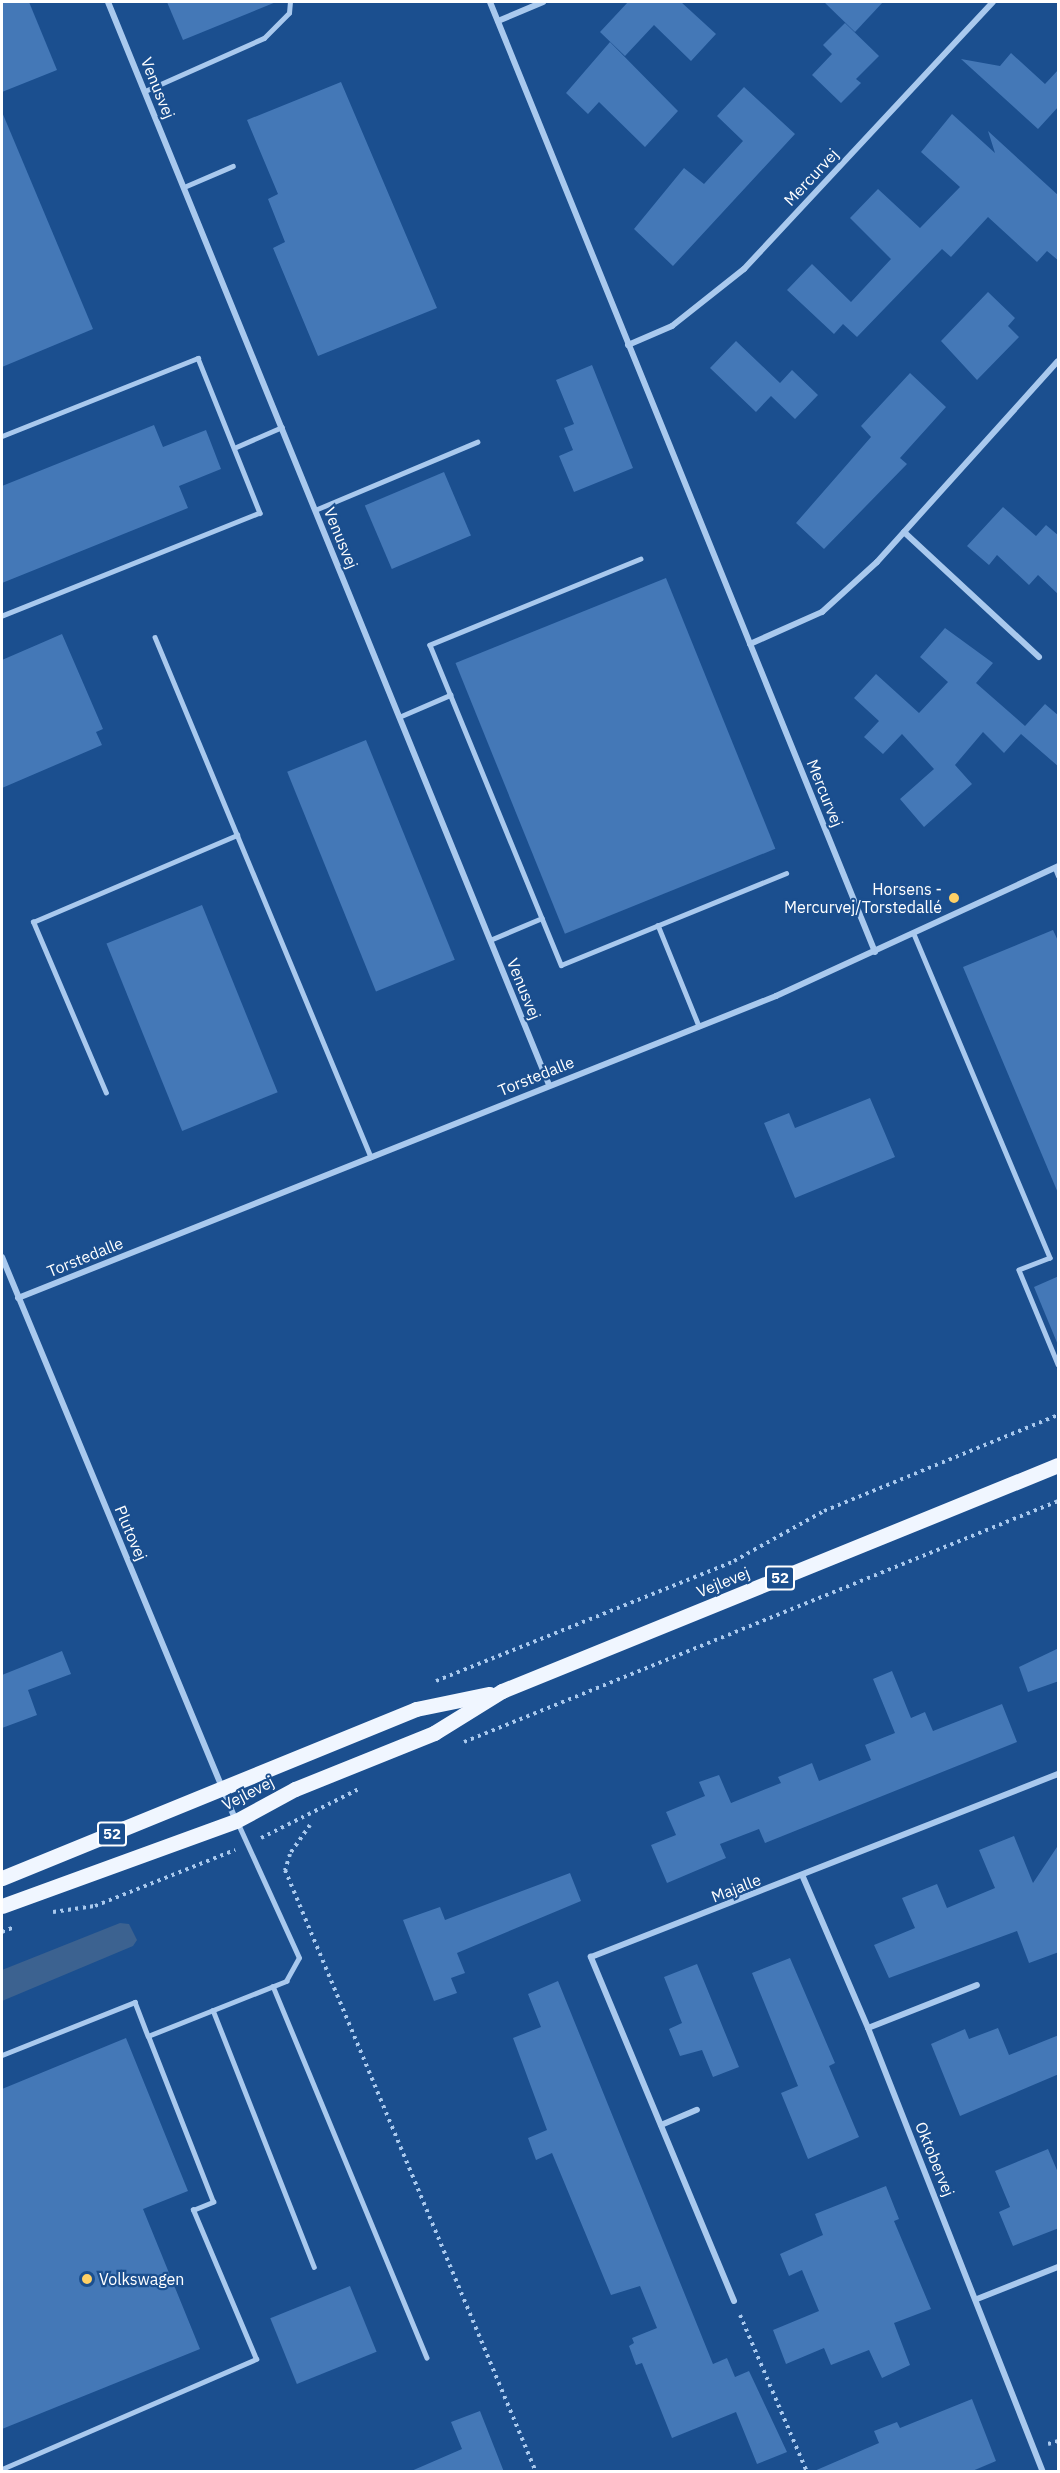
<!DOCTYPE html>
<html>
<head>
<meta charset="utf-8">
<style>
	body { margin:0 }
	#map { position:relative; width:1060px; height:2473px; overflow:hidden; background:#1b4f8f; font-family:"IBM Plex Sans",sans-serif }
	div>[style] { position:absolute }
	[style*='--x'] { left:calc(var(--x)*1px); top:calc(var(--y)*1px); width:calc(var(--w)*1px); rotate:calc(var(--a)*1deg) }
	.water>* { inset:0; background:#3c6290 }
	.building>* { inset:0; background:#4478b7; transform-origin:0 0 }
	.path>* { height:4px; margin-top:-2px; transform-origin:0; background:repeating-linear-gradient(90deg,#a9c9ee 0 3px,transparent 0 7.5px) }
	.lane>* { height:4.5px; margin:-2.25px; padding:0 2.25px; transform-origin:2.25px; border-radius:2.25px; background:#a9c9ee }
	.street>* { height:6px; margin:-3px; padding:0 3px; transform-origin:3px; border-radius:3px; background:#a9c9ee }
	.primary>* { height:15px; margin:-7.5px; padding:0 7.5px; transform-origin:7.5px; border-radius:7.5px; background:#f0f6ff }
	.dots>* { width:16px; height:16px; translate:-50% -50%; box-sizing:border-box; border:3px solid #1b4f8f; border-radius:50% }
	span { translate:-50% -50%; white-space:nowrap; text-align:center; line-height:1.15; -webkit-text-stroke:4.5px #1b4f8f; paint-order:stroke }
	.shield-label span { padding:2px 4px; background:#1b4f8f; border:2px solid; border-radius:4px; -webkit-text-stroke-width:0 }
	.shield-label { font-size:15px; color:#fff; font-weight:700 }
	.street-label { font-size:16px; color:#fff }
	.poi-label { font-size:16px; color:#fff }
	.right { translate:-100% -50%; text-align:right }
	.left { translate:0 -50%; text-align:left }
	.frame { position:absolute; inset:0; border:3px solid #fff; pointer-events:none }
</style>
</head>
<body>
<div id="map">
	<div class="water">
		<div style="clip-path:polygon(120px 1923px,129px 1924px,137px 1940px,133px 1946px,2px 2001px,2px 1970px)"></div>
	</div>
	<div class="building">
		<div style="clip-path:polygon(2px 2px,29px 2px,57px 70px,2px 92px)"></div>
		<div style="clip-path:polygon(167px 2px,276px 2px,183px 40px)"></div>
		<div style="clip-path:polygon(628px 2px,681px 2px,716px 34px,691px 61px,654px 25px,625px 56px,600px 32px)"></div>
		<div style="clip-path:polygon(824px 2px,883px 2px,855px 32px)"></div>
		<div style="clip-path:polygon(845px 23px,879px 56px,856px 79px,861px 83px,841px 103px,812px 75px,832px 54px,823px 45px)"></div>
		<div style="clip-path:polygon(610px 42px,678px 111px,645px 147px,599px 102px,588px 114px,566px 93px)"></div>
		<div style="clip-path:polygon(1011px 53px,1045px 84px,1059px 69px,1059px 106px,1038px 129px,961px 59px,1000px 66px)"></div>
		<div style="clip-path:polygon(341px 82px,437px 308px,318px 356px,273px 248px,285px 242px,268px 199px,278px 194px,247px 120px)"></div>
		<div style="clip-path:polygon(744px 87px,795px 134px,673px 266px,634px 229px,684px 168px,704px 184px,743px 141px,717px 116px)"></div>
		<div style="clip-path:polygon(2px 112px,93px 329px,2px 367px)"></div>
		<div style="clip-path:polygon(952px 114px,995px 153px,988px 131px,1059px 196px,1059px 261px,1047px 251px,1037px 262px,988px 217px,951px 257px,942px 249px,857px 337px,843px 324px,834px 334px,787px 290px,812px 264px,851px 302px,891px 259px,850px 218px,878px 189px,920px 228px,960px 187px,921px 152px)"></div>
		<div style="clip-path:polygon(988px 292px,1015px 318px,1008px 326px,1019px 337px,977px 380px,941px 341px)"></div>
		<div style="clip-path:polygon(736px 341px,780px 383px,792px 370px,818px 395px,795px 419px,771px 396px,756px 412px,710px 368px)"></div>
		<div style="clip-path:polygon(592px 365px,633px 468px,574px 492px,559px 456px,573px 450px,564px 428px,574px 424px,556px 380px)"></div>
		<div style="clip-path:polygon(910px 373px,946px 407px,900px 458px,907px 464px,824px 549px,796px 523px,871px 437px,861px 426px)"></div>
		<div style="clip-path:polygon(154px 425px,163px 447px,206px 430px,221px 469px,179px 486px,188px 508px,2px 583px,2px 486px)"></div>
		<div style="left:444px;top:472px;width:69px;height:86px;rotate:67deg"></div>
		<div style="clip-path:polygon(1003px 507px,1036px 536px,1046px 525px,1059px 536px,1059px 595px,1038px 575px,1029px 585px,997px 555px,989px 565px,967px 546px)"></div>
		<div style="left:666px;top:578px;width:292px;height:227px;rotate:68deg"></div>
		<div style="clip-path:polygon(945px 628px,993px 663px,976px 683px,1025px 726px,1045px 704px,1059px 716px,1059px 767px,1021px 734px,1004px 753px,983px 732px,955px 765px,972px 784px,924px 827px,900px 799px,934px 769px,902px 734px,883px 754px,864px 737px,879px 721px,854px 698px,876px 674px,919px 713px,948px 682px,920px 657px)"></div>
		<div style="clip-path:polygon(62px 634px,103px 729px,96px 732px,102px 745px,2px 788px,2px 660px)"></div>
		<div style="left:366px;top:740px;width:237px;height:85px;rotate:68deg"></div>
		<div style="left:202px;top:905px;width:202px;height:103px;rotate:68deg"></div>
		<div style="clip-path:polygon(1053px 930px,1059px 943px,1058px 1193px,963px 967px)"></div>
		<div style="clip-path:polygon(870px 1098px,895px 1157px,795px 1198px,764px 1123px,789px 1113px,795px 1128px)"></div>
		<div style="clip-path:polygon(1059px 1276px,1059px 1345px,1058px 1345px,1034px 1287px)"></div>
		<div style="clip-path:polygon(1059px 1648px,1059px 1681px,1028px 1692px,1019px 1667px)"></div>
		<div style="clip-path:polygon(62px 1651px,71px 1674px,28px 1690px,37px 1715px,2px 1728px,2px 1675px)"></div>
		<div style="clip-path:polygon(892px 1671px,911px 1718px,925px 1712px,933px 1731px,1002px 1704px,1017px 1742px,765px 1843px,759px 1829px,720px 1844px,726px 1858px,667px 1883px,651px 1845px,676px 1835px,666px 1812px,705px 1796px,699px 1782px,719px 1775px,731px 1803px,781px 1783px,778px 1777px,812px 1763px,819px 1781px,871px 1760px,865px 1745px,895px 1733px,873px 1679px)"></div>
		<div style="clip-path:polygon(1014px 1836px,1033px 1883px,1059px 1844px,1059px 1952px,1029px 1963px,1017px 1931px,889px 1978px,874px 1945px,915px 1928px,902px 1898px,937px 1884px,947px 1908px,995px 1888px,979px 1850px)"></div>
		<div style="clip-path:polygon(570px 1873px,581px 1901px,457px 1953px,465px 1973px,451px 1978px,457px 1993px,434px 2001px,403px 1920px,440px 1907px,445px 1920px)"></div>
		<div style="clip-path:polygon(790px 1958px,835px 2063px,829px 2066px,859px 2137px,808px 2159px,781px 2093px,798px 2086px,752px 1973px)"></div>
		<div style="clip-path:polygon(697px 1964px,739px 2067px,713px 2077px,702px 2050px,680px 2056px,669px 2029px,682px 2023px,664px 1977px)"></div>
		<div style="clip-path:polygon(558px 1981px,713px 2364px,727px 2358px,735px 2377px,749px 2371px,787px 2452px,757px 2464px,736px 2412px,672px 2438px,642px 2363px,636px 2365px,629px 2346px,634px 2343px,632px 2338px,657px 2328px,640px 2286px,611px 2295px,552px 2153px,536px 2160px,528px 2138px,547px 2130px,513px 2038px,541px 2027px,528px 1994px)"></div>
		<div style="clip-path:polygon(998px 2028px,1009px 2055px,1059px 2035px,1059px 2074px,960px 2116px,931px 2044px,965px 2029px,969px 2039px)"></div>
		<div style="clip-path:polygon(126px 2038px,188px 2191px,143px 2209px,200px 2349px,2px 2429px,2px 2089px)"></div>
		<div style="clip-path:polygon(1048px 2149px,1059px 2175px,1059px 2228px,1013px 2246px,999px 2212px,1010px 2207px,995px 2171px)"></div>
		<div style="clip-path:polygon(886px 2186px,899px 2219px,894px 2221px,931px 2309px,894px 2323px,910px 2365px,882px 2378px,869px 2350px,831px 2365px,824px 2348px,786px 2364px,773px 2330px,819px 2311px,802px 2270px,789px 2276px,780px 2254px,823px 2235px,815px 2214px)"></div>
		<div style="left:350px;top:2286px;width:71px;height:86px;rotate:68deg"></div>
		<div style="clip-path:polygon(972px 2399px,996px 2461px,970px 2472px,812px 2472px,879px 2443px,874px 2431px,897px 2422px,900px 2428px)"></div>
		<div style="clip-path:polygon(480px 2411px,504px 2472px,409px 2472px,462px 2449px,451px 2422px)"></div>
	</div>
	<div class="path">
		<div style="--x:436;--y:1681;--w:321;--a:-21.9"></div>
		<div style="--x:734;--y:1561;--w:103;--a:-29.1"></div>
		<div style="--x:824;--y:1511;--w:253;--a:-22.3"></div>
		<div style="--x:464;--y:1742;--w:641;--a:-22.08"></div>
		<div style="--x:310;--y:1825;--w:35;--a:125"></div>
		<div style="--x:290;--y:1854;--w:17;--a:107"></div>
		<div style="--x:285;--y:1870;--w:652;--a:67.37"></div>
		<div style="--x:261;--y:1838;--w:112;--a:-26.6"></div>
		<div style="--x:53;--y:1912;--w:42;--a:-8.1"></div>
		<div style="--x:95;--y:1906;--w:151;--a:-21.8"></div>
		<div style="--x:2;--y:1932;--w:11;--a:-22"></div>
		<div style="--x:740;--y:2315;--w:171;--a:66.9"></div>
		<div style="--x:1048;--y:2444;--w:10;--a:-17"></div>
	</div>
	<div class="lane">
		<div style="--x:145;--y:91;--w:130;--a:-24"></div>
		<div style="--x:264;--y:38;--w:35;--a:-45"></div>
		<div style="--x:289;--y:13;--w:11;--a:-85"></div>
		<div style="--x:184;--y:187;--w:53;--a:-23.2"></div>
		<div style="--x:2;--y:436;--w:211;--a:-21.7"></div>
		<div style="--x:198;--y:358;--w:167;--a:68.2"></div>
		<div style="--x:260;--y:513;--w:278;--a:158.2"></div>
		<div style="--x:234;--y:448;--w:52;--a:-23.6"></div>
		<div style="--x:315;--y:510;--w:176;--a:-22.8"></div>
		<div style="--x:641;--y:559;--w:228;--a:157.8"></div>
		<div style="--x:430;--y:645;--w:346;--a:67.7"></div>
		<div style="--x:561;--y:965;--w:243;--a:-22.2"></div>
		<div style="--x:155;--y:637;--w:563;--a:67.44"></div>
		<div style="--x:399;--y:717;--w:56;--a:-23.3"></div>
		<div style="--x:1055;--y:867;--w:9;--a:69"></div>
		<div style="--x:658;--y:925;--w:109;--a:67.9"></div>
		<div style="--x:914;--y:934;--w:351;--a:67.2"></div>
		<div style="--x:1050;--y:1258;--w:33;--a:159"></div>
		<div style="--x:1019;--y:1270;--w:102;--a:67.5"></div>
		<div style="--x:490;--y:940;--w:56;--a:-22.9"></div>
		<div style="--x:106;--y:1093;--w:186;--a:-113.1"></div>
		<div style="--x:33;--y:922;--w:222;--a:-23.1"></div>
		<div style="--x:273;--y:1986;--w:402;--a:67.5"></div>
		<div style="--x:213;--y:2010;--w:276;--a:68.5"></div>
		<div style="--x:2;--y:2055;--w:143;--a:-21.7"></div>
		<div style="--x:135;--y:2002;--w:36;--a:69"></div>
		<div style="--x:2;--y:2469;--w:277;--a:-23.4"></div>
		<div style="--x:256;--y:2359;--w:162;--a:-112.9"></div>
		<div style="--x:193;--y:2210;--w:22;--a:-22"></div>
		<div style="--x:213;--y:2202;--w:178;--a:-111.4"></div>
		<div style="--x:148;--y:2036;--w:149;--a:-21.7"></div>
		<div style="--x:286;--y:1981;--w:26;--a:-61"></div>
		<div style="--x:299;--y:1958;--w:149;--a:-114.5"></div>
	</div>
	<div class="street">
		<div style="--x:108;--y:2;--w:1169;--a:67.84"></div>
		<div style="--x:490;--y:2;--w:1025;--a:67.94"></div>
		<div style="--x:498;--y:21;--w:49;--a:-22.9"></div>
		<div style="--x:628;--y:345;--w:48;--a:-23.4"></div>
		<div style="--x:672;--y:326;--w:92;--a:-38.4"></div>
		<div style="--x:744;--y:269;--w:365;--a:-47"></div>
		<div style="--x:904;--y:532;--w:184;--a:42.8"></div>
		<div style="--x:750;--y:644;--w:79;--a:-24"></div>
		<div style="--x:822;--y:612;--w:74;--a:-42.3"></div>
		<div style="--x:877;--y:562;--w:270;--a:-48"></div>
		<div style="--x:2;--y:1257;--w:611;--a:67.47"></div>
		<div style="--x:18;--y:1298;--w:816;--a:-21.72"></div>
		<div style="--x:776;--y:996;--w:311;--a:-24.7"></div>
		<div style="--x:803;--y:1877;--w:164;--a:66.7"></div>
		<div style="--x:868;--y:2028;--w:477;--a:68.5"></div>
		<div style="--x:868;--y:2028;--w:117;--a:-21.5"></div>
		<div style="--x:661;--y:2125;--w:39;--a:-23"></div>
		<div style="--x:977;--y:2299;--w:87;--a:-21.6"></div>
		<div style="--x:734;--y:2301;--w:373;--a:-112.6"></div>
		<div style="--x:591;--y:1957;--w:502;--a:-21.4"></div>
	</div>
	<div class="primary">
		<div style="--x:2;--y:1878;--w:447;--a:-22.2"></div>
		<div style="--x:416;--y:1709;--w:75;--a:-11.6"></div>
		<div style="--x:2;--y:1906;--w:249;--a:-20"></div>
		<div style="--x:236;--y:1821;--w:67;--a:-28.5"></div>
		<div style="--x:295;--y:1789;--w:150;--a:-21.9"></div>
		<div style="--x:434;--y:1733;--w:80;--a:-31.7"></div>
		<div style="--x:502;--y:1691;--w:600;--a:-22.12"></div>
	</div>
	<div class="dots">
		<div style="left:954px;top:898px;background:#ffd166"></div>
		<div style="left:87px;top:2279px;background:#ffd166"></div>
	</div>
	<div class="shield-label">
		<span style="left:780px;top:1578px">52</span>
		<span style="left:112px;top:1834px">52</span>
	</div>
	<div class="street-label">
		<span style="left:158px;top:88px;rotate:68deg">Venusvej</span>
		<span style="left:811px;top:177px;rotate:-47deg">Mercurvej</span>
		<span style="left:341px;top:538px;rotate:68deg">Venusvej</span>
		<span style="left:825px;top:793px;rotate:68deg">Mercurvej</span>
		<span style="left:524px;top:989px;rotate:68deg">Venusvej</span>
		<span style="left:536px;top:1076px;rotate:-22deg">Torstedalle</span>
		<span style="left:85px;top:1257px;rotate:-22deg">Torstedalle</span>
		<span style="left:131px;top:1533px;rotate:67deg">Plutovej</span>
		<span style="left:723px;top:1582px;rotate:-22deg">Vejlevej</span>
		<span style="left:248px;top:1793px;rotate:-27deg">Vejlevej</span>
		<span style="left:736px;top:1888px;rotate:-21deg">Majalle</span>
		<span style="left:935px;top:2159px;rotate:68deg">Oktobervej</span>
	</div>
	<div class="poi-label">
		<span class="right" style="left:942px;top:898px">Horsens -<br>Mercurvej/Torstedallé</span>
		<span class="left" style="left:99px;top:2279px">Volkswagen</span>
	</div>
	<div class="frame"></div>
</div>
</body>
</html>
